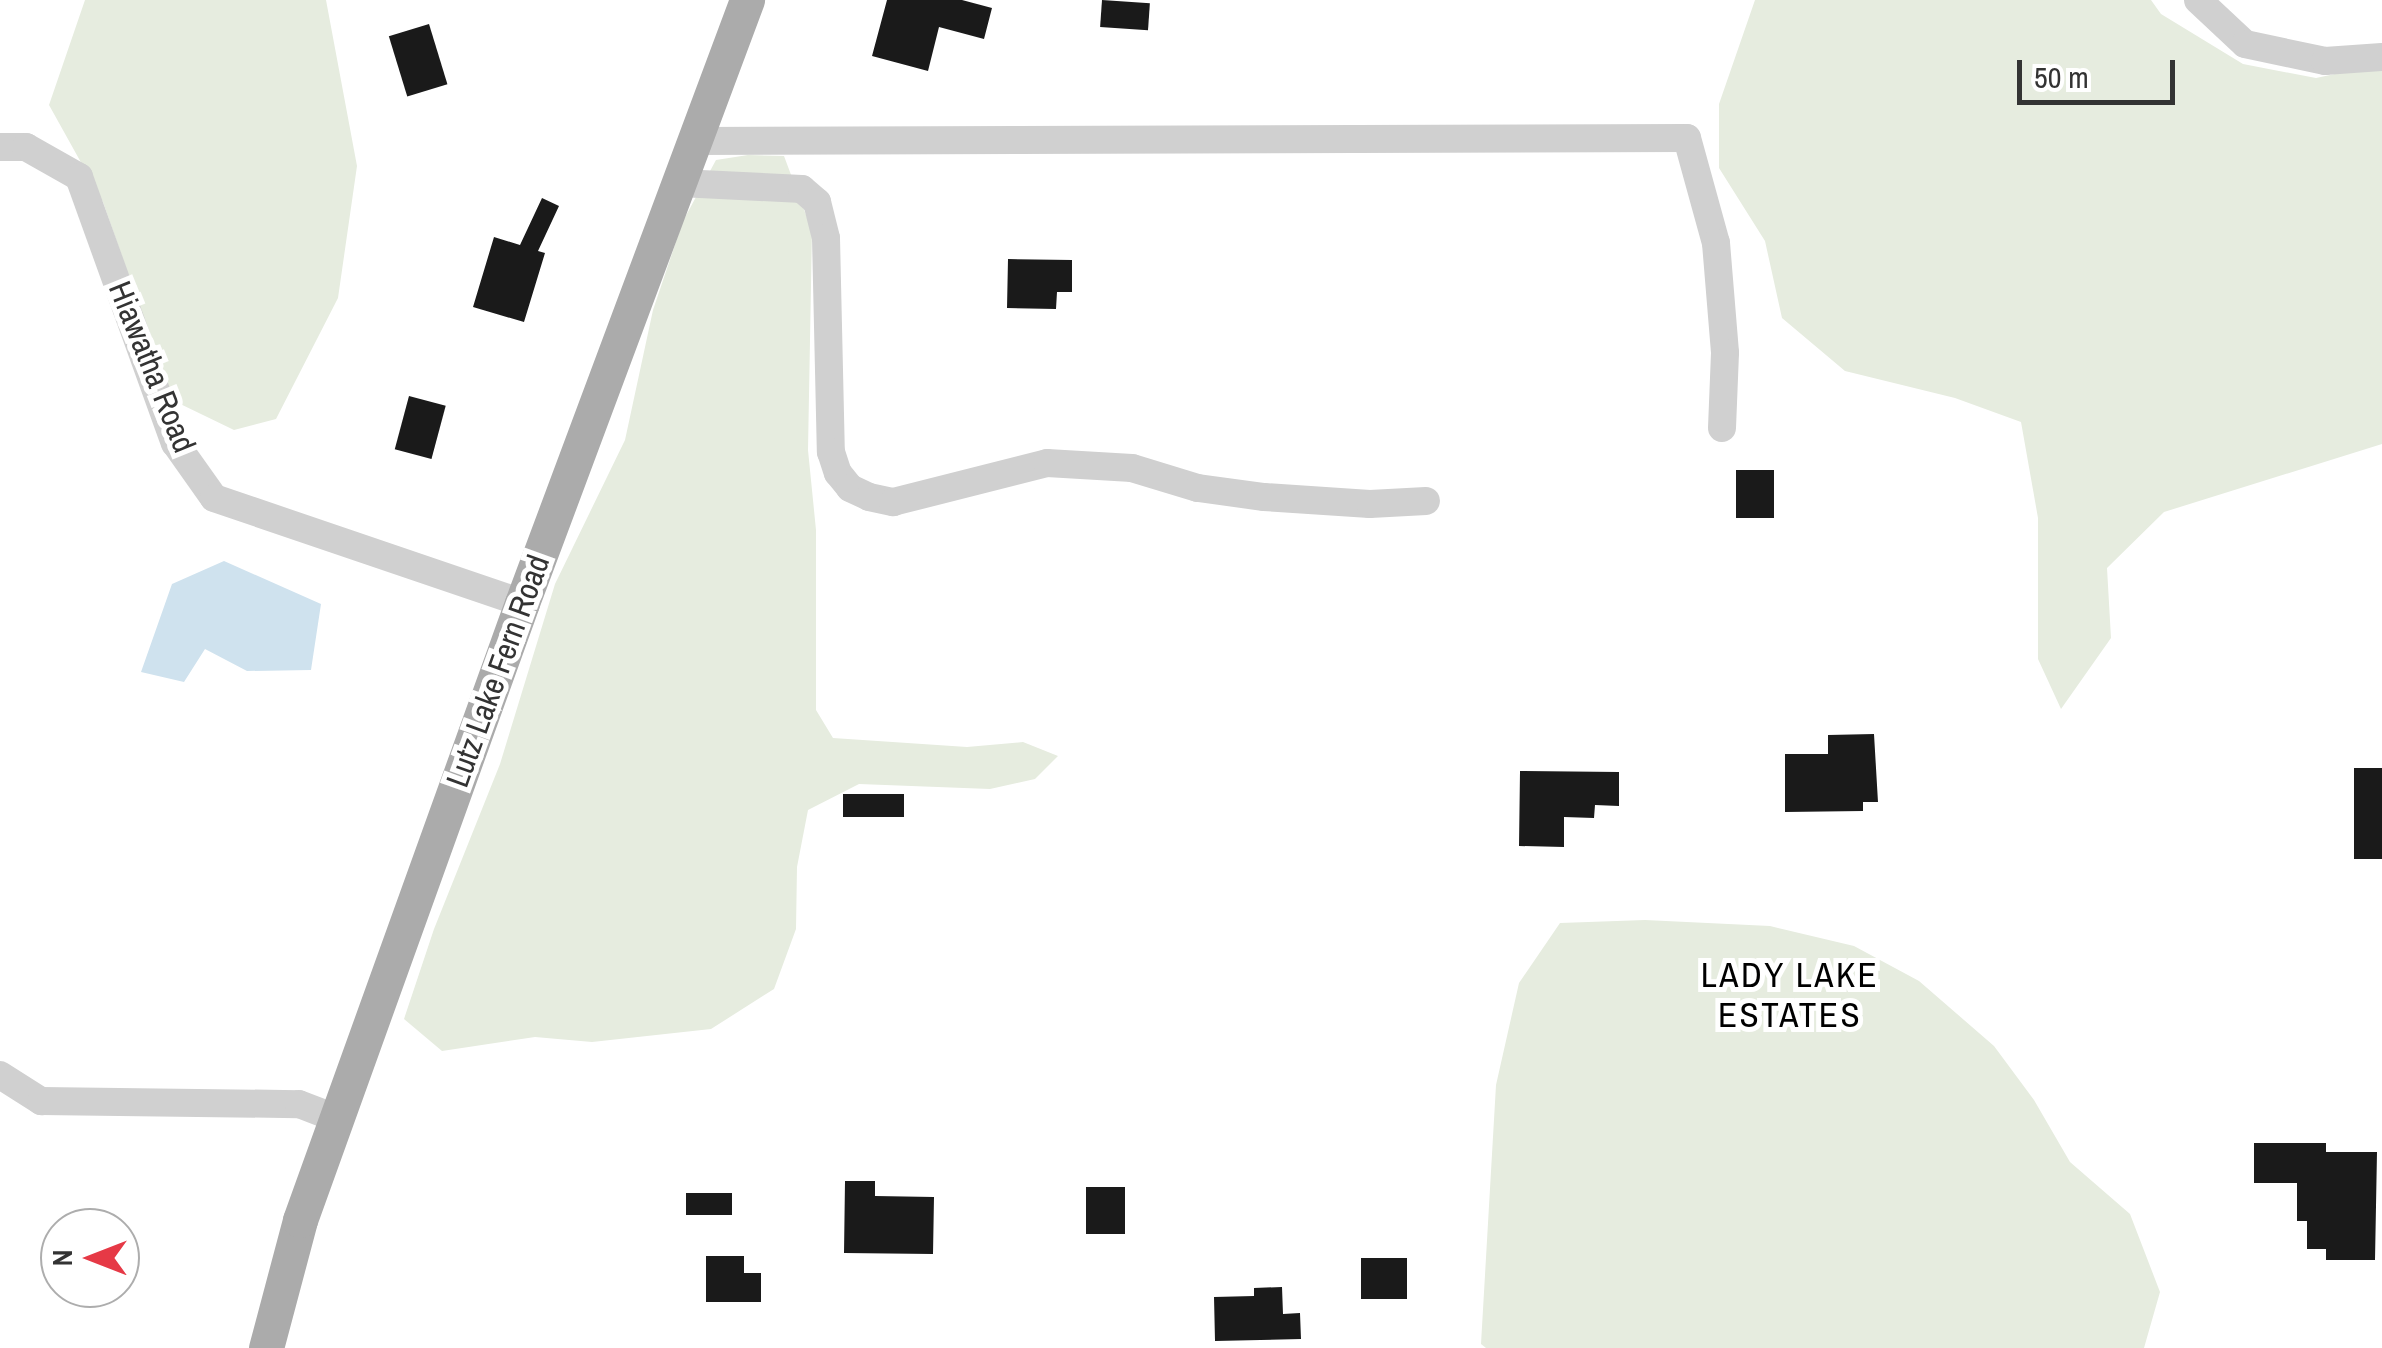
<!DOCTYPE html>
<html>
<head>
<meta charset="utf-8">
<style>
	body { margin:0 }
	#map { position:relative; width:2382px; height:1348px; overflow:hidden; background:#fff; font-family:"Archivo Narrow",sans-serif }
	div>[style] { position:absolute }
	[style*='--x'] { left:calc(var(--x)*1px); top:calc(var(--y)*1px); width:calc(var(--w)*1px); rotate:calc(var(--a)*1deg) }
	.green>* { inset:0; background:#e6ecdf }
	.water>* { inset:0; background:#cfe2ee }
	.building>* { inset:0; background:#1a1a1a; transform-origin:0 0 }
	.minor>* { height:28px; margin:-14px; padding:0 14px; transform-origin:14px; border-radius:14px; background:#d0d0d0 }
	.major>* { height:35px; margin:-17.5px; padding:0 17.5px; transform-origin:17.5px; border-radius:17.5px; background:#ababab }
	span { translate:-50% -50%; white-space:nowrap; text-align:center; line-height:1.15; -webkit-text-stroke:10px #fff; paint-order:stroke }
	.street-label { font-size:32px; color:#333 }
	.neighbourhood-label { font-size:35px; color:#000; letter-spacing:2.5px }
	.north { position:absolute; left:40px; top:1208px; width:100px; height:100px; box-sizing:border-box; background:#fff; border:2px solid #adadad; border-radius:50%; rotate:270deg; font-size:28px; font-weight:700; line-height:40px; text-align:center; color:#333 }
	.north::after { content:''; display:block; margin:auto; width:35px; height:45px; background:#e63946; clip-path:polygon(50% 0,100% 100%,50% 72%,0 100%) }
	.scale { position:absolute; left:2017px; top:60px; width:158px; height:45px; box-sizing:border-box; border:5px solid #333; border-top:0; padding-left:12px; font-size:30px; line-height:35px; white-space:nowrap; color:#333; -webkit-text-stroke:8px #fff; paint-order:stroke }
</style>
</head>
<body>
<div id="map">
	<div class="green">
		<div style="clip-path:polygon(85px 0,326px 0,357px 166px,338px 298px,276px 419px,234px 430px,172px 400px,103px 202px,49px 105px)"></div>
		<div style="clip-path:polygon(1755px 0,2151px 0,2161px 14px,2243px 64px,2316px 78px,2382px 64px,2382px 444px,2164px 512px,2107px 568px,2111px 638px,2061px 709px,2038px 659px,2038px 518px,2021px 422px,1955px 398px,1845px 371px,1782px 318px,1765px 241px,1719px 168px,1719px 104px)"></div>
		<div style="clip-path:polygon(748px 155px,784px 156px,812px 231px,808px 450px,816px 530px,816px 710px,833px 738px,967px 747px,1023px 742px,1058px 756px,1035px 779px,990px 789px,859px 784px,808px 810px,797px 867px,796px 929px,774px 989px,711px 1029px,592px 1042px,535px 1037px,442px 1051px,404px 1019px,434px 929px,500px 764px,555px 584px,625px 440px,653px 310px,683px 221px,716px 160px)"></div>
		<div style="clip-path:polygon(1645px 920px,1770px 926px,1854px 946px,1919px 981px,1994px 1046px,2034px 1100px,2070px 1162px,2130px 1214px,2160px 1292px,2144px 1348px,1486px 1348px,1481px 1344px,1496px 1085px,1519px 983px,1560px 923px)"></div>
	</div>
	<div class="water">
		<div style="clip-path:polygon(224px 561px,321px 604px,311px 670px,247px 671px,205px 649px,184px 682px,141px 672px,172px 584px)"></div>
	</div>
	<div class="building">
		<div style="clip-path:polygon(887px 0,962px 0,992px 8px,984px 39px,939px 27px,928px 71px,872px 56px)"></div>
		<div style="left:1102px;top:0;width:48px;height:27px;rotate:4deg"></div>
		<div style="left:429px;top:24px;width:63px;height:42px;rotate:73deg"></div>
		<div style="clip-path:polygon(542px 198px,559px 206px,538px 251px,545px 253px,524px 322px,473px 307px,494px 237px,520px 245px)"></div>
		<div style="clip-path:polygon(1008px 259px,1072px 260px,1072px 292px,1057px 292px,1056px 309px,1007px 308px)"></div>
		<div style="left:409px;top:396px;width:38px;height:55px;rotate:15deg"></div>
		<div style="left:1736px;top:470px;width:38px;height:48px"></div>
		<div style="clip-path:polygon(1874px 734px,1878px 802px,1863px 802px,1863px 811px,1785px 812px,1785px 754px,1828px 754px,1828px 735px)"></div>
		<div style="left:2354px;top:768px;width:28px;height:91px"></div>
		<div style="clip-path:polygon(1520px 771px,1619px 772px,1619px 806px,1595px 805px,1594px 818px,1564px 817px,1564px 847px,1519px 846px)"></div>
		<div style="left:843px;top:794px;width:61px;height:23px"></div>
		<div style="clip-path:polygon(2254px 1143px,2326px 1143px,2326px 1152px,2377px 1152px,2375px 1260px,2326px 1260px,2326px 1249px,2307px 1249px,2307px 1221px,2297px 1221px,2297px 1183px,2254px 1183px)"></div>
		<div style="clip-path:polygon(845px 1181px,875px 1181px,875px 1196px,934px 1197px,933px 1254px,844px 1253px)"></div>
		<div style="left:1086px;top:1187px;width:39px;height:47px"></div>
		<div style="left:686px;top:1193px;width:46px;height:22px"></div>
		<div style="clip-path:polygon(706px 1256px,744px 1256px,744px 1273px,761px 1273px,761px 1302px,706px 1302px)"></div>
		<div style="left:1361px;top:1258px;width:46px;height:41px"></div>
		<div style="clip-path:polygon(1282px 1287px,1283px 1314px,1300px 1313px,1301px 1339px,1215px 1341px,1214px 1297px,1254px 1296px,1254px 1288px)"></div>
	</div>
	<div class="minor">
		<div style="--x:2198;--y:0;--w:64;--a:43.1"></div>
		<div style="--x:2245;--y:44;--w:82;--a:12"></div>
		<div style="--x:2325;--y:61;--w:57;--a:-4"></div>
		<div style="--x:695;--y:141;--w:992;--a:-0.17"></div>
		<div style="--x:1687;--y:138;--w:109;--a:74.6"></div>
		<div style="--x:1716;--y:243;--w:110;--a:85.3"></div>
		<div style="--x:1725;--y:353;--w:75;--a:92.3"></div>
		<div style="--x:0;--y:147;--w:26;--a:0"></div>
		<div style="--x:26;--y:147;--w:61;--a:29.5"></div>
		<div style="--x:79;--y:177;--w:283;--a:70.2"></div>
		<div style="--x:175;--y:443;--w:67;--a:54.7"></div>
		<div style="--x:214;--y:498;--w:325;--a:18.8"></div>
		<div style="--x:680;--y:183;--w:122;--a:2.8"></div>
		<div style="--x:802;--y:189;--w:20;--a:41"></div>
		<div style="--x:817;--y:202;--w:37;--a:76"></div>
		<div style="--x:826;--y:238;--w:214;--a:88.7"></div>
		<div style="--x:831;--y:452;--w:22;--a:72"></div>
		<div style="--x:838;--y:473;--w:19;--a:51"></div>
		<div style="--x:850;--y:488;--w:21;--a:25"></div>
		<div style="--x:869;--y:497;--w:25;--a:12"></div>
		<div style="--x:893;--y:502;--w:159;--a:-14.2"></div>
		<div style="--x:1047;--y:463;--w:85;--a:3.4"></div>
		<div style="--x:1132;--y:468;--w:69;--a:16.9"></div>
		<div style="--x:1198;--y:488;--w:67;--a:7.8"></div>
		<div style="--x:1264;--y:497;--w:106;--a:3.8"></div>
		<div style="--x:1370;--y:504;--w:56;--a:-3.1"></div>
		<div style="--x:0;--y:1075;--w:49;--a:32.4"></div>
		<div style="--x:41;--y:1101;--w:258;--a:0.7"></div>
		<div style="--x:299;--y:1104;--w:40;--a:21"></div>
	</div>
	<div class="major">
		<div style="--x:266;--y:1348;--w:132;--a:-75.1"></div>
		<div style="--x:300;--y:1220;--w:656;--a:-70.21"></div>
		<div style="--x:522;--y:603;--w:644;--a:-69.54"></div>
	</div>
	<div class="street-label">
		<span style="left:152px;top:367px;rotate:68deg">Hiawatha Road</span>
		<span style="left:498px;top:671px;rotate:-70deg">Lutz Lake Fern Road</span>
	</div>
	<div class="neighbourhood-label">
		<span style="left:1790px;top:995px">LADY LAKE<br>ESTATES</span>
	</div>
	<div class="north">N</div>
	<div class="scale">50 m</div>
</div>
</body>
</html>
